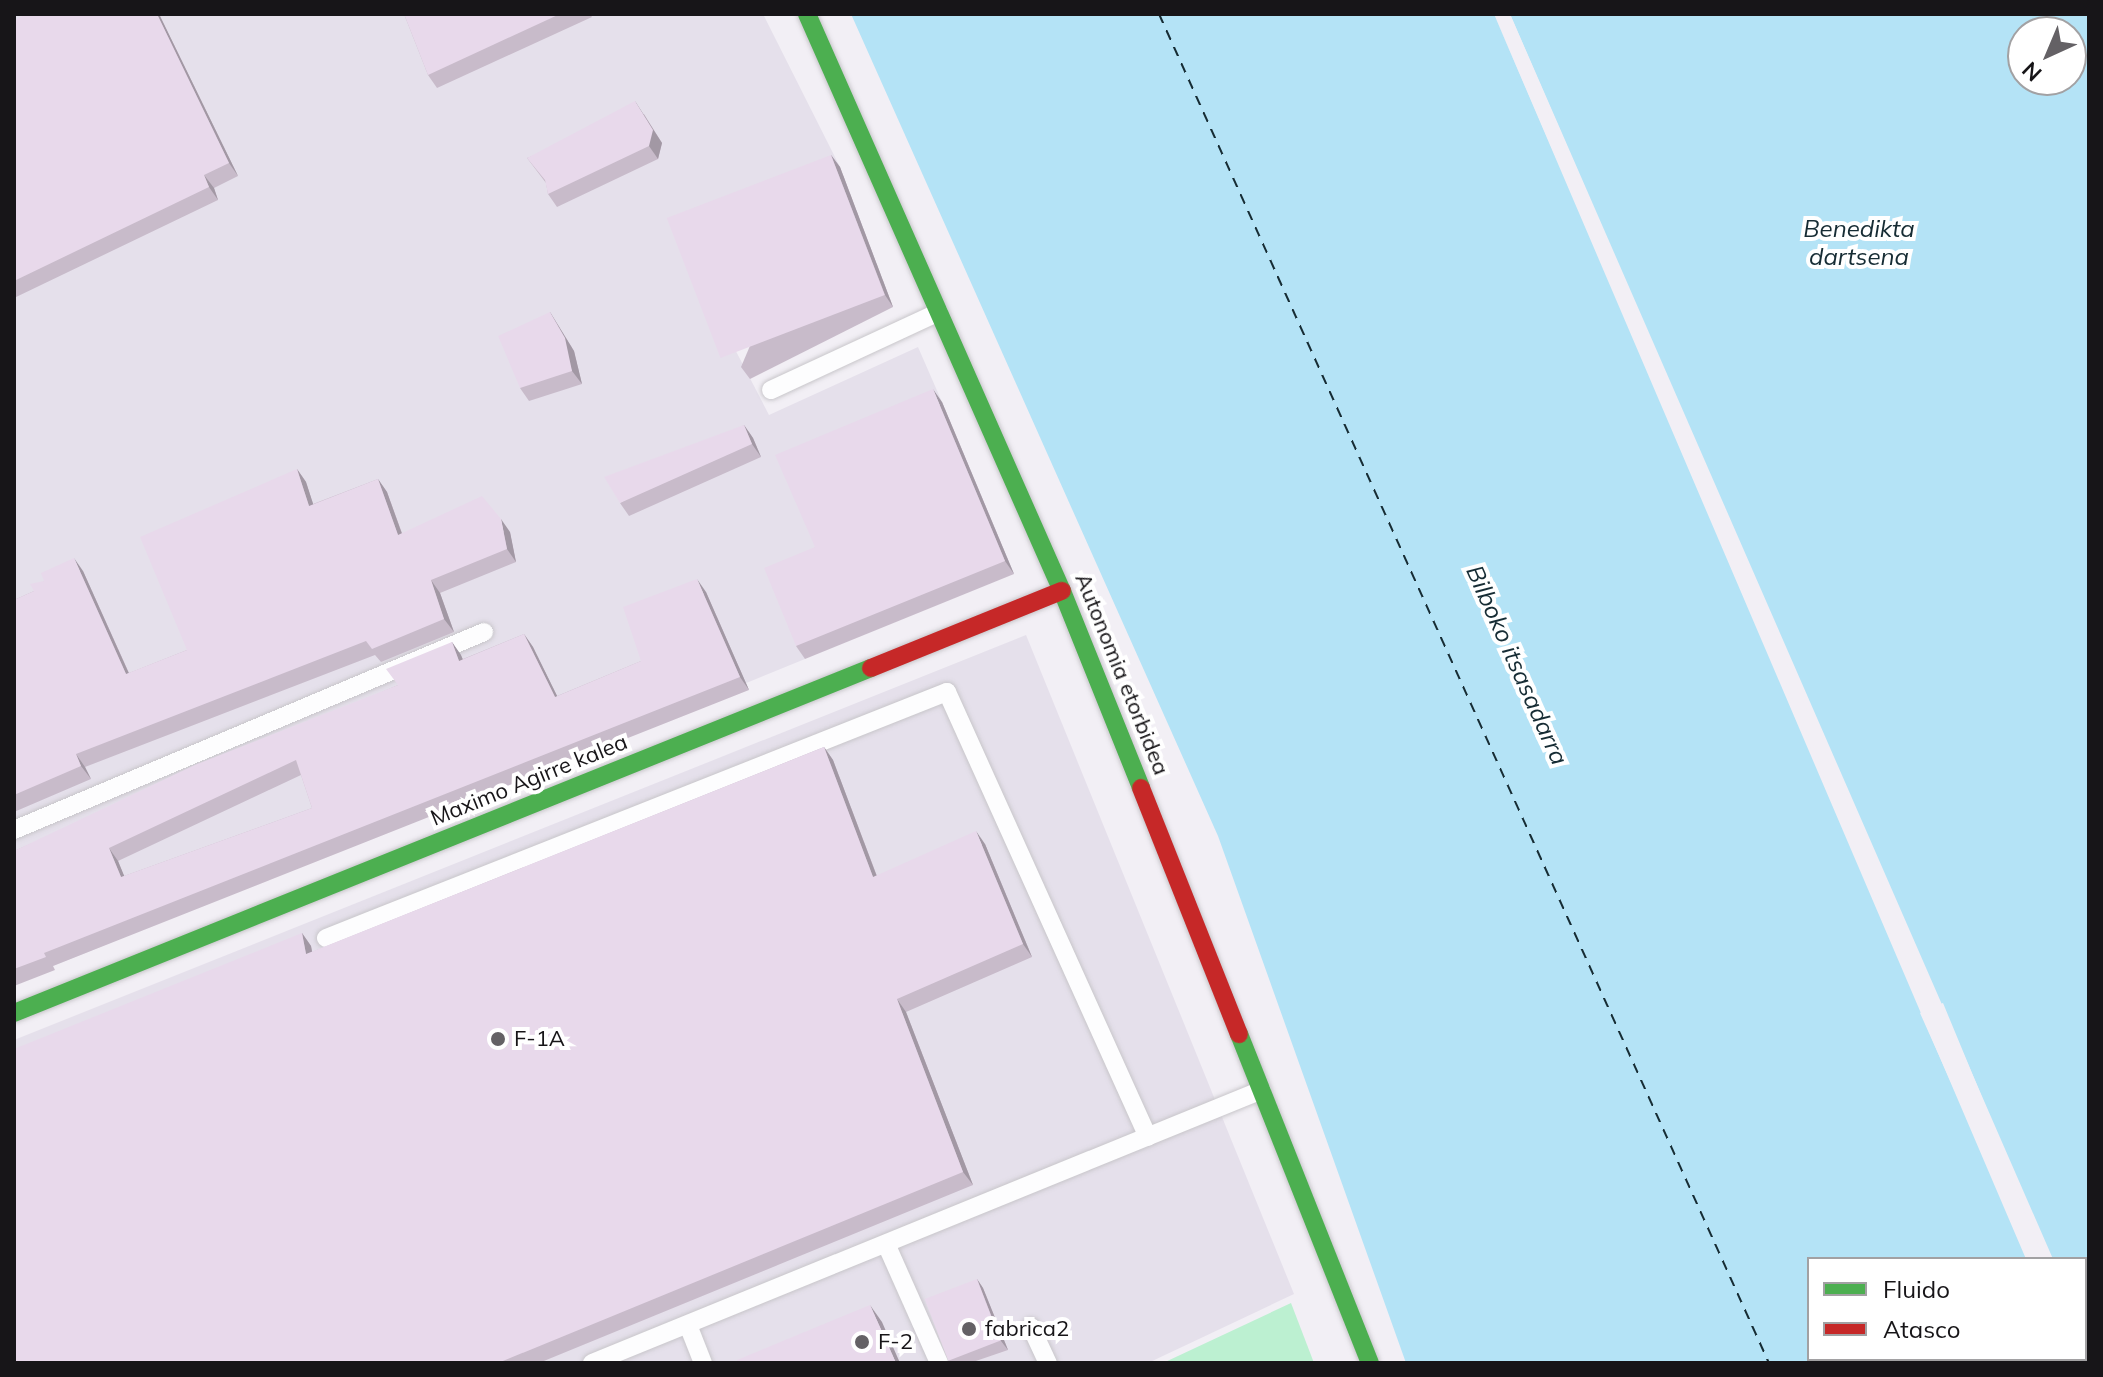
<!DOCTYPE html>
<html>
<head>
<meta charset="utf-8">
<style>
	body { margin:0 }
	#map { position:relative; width:2103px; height:1377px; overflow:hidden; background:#f2eff5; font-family:Mulish,sans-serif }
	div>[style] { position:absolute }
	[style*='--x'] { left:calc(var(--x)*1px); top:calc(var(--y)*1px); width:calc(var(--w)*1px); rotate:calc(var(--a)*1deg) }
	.built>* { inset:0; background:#e5e0eb }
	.green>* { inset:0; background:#bcf0d1 }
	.water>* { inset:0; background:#b4e3f6 }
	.pier>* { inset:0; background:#f2eff5 }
	.ferry>* { height:2px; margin-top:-1px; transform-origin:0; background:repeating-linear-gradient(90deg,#162c34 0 10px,transparent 0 18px) }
	.roads { filter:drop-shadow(0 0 2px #c8c6ca) drop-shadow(0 0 2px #c8c6ca) }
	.lane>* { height:18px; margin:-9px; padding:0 9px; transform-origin:9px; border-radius:9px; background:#fdfdfe }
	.fast>* { height:18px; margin:-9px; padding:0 9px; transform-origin:9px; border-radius:9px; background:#4caf50 }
	.jam>* { height:18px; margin:-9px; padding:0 9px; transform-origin:9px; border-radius:9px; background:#c62828 }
	.wall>* { inset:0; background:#c8bbca }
	.shaded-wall>* { inset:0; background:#a298a4 }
	.building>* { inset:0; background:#e8d9eb; transform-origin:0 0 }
	.dots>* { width:22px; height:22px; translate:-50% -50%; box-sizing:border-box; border:4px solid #fff; border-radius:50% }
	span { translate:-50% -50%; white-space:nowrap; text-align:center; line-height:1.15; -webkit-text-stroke:8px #fff; paint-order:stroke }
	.street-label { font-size:22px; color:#171518 }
	.poi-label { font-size:22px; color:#171518 }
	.left { translate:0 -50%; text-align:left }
	.water-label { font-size:24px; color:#162c34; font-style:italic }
	.frame { position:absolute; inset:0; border:16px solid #171518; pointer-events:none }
	.legend { position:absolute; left:1807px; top:1257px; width:280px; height:104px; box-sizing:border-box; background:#fff; border:2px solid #a2a1a3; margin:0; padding:10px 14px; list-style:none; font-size:24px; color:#171518 }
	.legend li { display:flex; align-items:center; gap:16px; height:40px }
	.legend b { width:40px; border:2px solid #a2a1a3 }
	.north { position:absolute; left:2007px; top:16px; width:80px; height:80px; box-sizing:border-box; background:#fff; border:2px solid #a2a1a3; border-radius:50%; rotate:224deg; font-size:22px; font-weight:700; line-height:32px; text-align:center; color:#171518 }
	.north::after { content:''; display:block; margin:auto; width:28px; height:36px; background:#646165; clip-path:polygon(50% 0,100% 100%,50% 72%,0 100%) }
</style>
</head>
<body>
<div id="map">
	<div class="built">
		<div style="clip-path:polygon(14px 14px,763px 14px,840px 167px,683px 249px,769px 415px,918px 347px,942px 402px,784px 468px,825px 560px,805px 659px,14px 982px)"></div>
		<div style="clip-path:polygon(1026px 635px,1294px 1294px,1148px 1363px,14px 1363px,14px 1040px)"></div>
	</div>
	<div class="green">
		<div style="clip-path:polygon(1291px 1303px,1314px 1363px,1163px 1363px)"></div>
	</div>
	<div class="water">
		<div style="clip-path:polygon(851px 14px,1494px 14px,2026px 1259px,1809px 1259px,1809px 1359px,2077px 1363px,1406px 1363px,1218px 836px)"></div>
		<div style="clip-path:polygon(evenodd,1510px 14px,2089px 14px,2089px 1354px,2085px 1259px,2049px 1259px,1943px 1003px,1938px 1005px,1510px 14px,2023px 32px,2071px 32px,2071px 80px,2023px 80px,2023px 32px)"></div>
	</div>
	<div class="pier">
		<div style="clip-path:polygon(1494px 14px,1928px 1009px,1925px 1015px,2030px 1259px,1920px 1013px,1924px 1011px)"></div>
		<div style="clip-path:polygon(1506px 14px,1510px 14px,2053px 1259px,2044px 1259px,1941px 1008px,1935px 1007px)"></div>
	</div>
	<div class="ferry">
		<div style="--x:1159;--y:14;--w:1481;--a:65.67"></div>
	</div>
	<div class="roads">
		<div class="lane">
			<div style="--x:771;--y:390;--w:185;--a:-24.9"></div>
			<div style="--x:14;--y:830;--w:510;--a:-22.84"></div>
			<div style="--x:326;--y:938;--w:668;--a:-21.61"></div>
			<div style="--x:947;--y:692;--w:488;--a:65.7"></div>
			<div style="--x:887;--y:1246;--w:128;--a:66"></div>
			<div style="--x:688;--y:1325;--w:41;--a:68.5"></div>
			<div style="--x:1031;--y:1327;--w:40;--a:65"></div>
			<div style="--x:592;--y:1363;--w:723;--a:-22.17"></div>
		</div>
		<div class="fast">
			<div style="--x:807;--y:14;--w:631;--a:66.16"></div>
			<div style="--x:1062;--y:591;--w:212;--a:68.1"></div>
			<div style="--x:14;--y:1013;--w:924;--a:-21.93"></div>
			<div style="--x:1239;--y:1034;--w:354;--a:68.3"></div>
		</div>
		<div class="jam">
			<div style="--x:871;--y:668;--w:206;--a:-22"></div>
			<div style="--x:1141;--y:788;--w:265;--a:68.3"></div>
		</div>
	</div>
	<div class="wall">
		<div style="clip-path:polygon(159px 14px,238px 176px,214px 188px,218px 200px,14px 298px,14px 21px)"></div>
		<div style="clip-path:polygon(404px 14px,590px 14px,592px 17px,437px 88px,428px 75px)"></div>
		<div style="clip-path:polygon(644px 114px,662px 143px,658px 159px,557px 207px,548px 194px,546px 183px,527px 158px)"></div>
		<div style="clip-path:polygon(831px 155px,840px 167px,893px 307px,750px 379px,741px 367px)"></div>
		<div style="clip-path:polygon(550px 312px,574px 351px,582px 384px,529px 401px,520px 388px)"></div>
		<div style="clip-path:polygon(942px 402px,1014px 574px,805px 659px,796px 646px,815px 547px)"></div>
		<div style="clip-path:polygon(744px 425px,753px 438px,761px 457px,629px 516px,620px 503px)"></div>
		<div style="clip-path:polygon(297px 469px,306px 482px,313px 504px,378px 479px,387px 492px,402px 533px,510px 532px,516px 562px,440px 593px,454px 632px,381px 662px,375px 655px,85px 767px,91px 779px,14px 812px,14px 600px,34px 591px,44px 581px,83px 571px,129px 673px,187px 650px)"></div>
		<div style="clip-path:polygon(evenodd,706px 592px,749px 690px,53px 966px,55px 970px,14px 986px,14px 851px,398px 685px,452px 642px,463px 659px,524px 634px,533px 647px,557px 696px,641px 661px,706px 592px,301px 775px,312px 808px,124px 876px,118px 861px,301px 775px)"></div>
		<div style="clip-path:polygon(824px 747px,833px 760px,877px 876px,985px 844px,1032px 957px,906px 1012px,973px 1185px,539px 1363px,14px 1363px,302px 933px,311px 946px,312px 952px)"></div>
		<div style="clip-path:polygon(977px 1279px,983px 1288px,1008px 1350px,970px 1363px,950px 1363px,948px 1360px)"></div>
	</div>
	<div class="shaded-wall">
		<div style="clip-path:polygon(157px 14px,159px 14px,238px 176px,229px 163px)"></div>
		<div style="clip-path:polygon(635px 101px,662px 143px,658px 159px,649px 146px)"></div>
		<div style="clip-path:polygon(831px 155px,840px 167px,893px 307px,885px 295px)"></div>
		<div style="clip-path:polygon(204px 175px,214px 188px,218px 200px,209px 187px)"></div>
		<div style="clip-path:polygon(550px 312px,574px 351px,582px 384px,572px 371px)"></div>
		<div style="clip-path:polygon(933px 389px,942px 402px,1014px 574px,1005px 561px)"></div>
		<div style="clip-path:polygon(744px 425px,753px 438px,761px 457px,752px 444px)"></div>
		<div style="clip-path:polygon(297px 469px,306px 482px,318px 519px,309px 506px)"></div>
		<div style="clip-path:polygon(378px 479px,387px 492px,407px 548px,398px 535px)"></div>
		<div style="clip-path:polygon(501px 519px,510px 532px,516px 562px,507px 549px)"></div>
		<div style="clip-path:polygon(74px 558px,83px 571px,135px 687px,126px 674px)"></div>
		<div style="clip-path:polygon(697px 579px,706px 592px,749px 690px,740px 677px)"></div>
		<div style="clip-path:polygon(431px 580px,440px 593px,454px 632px,444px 619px)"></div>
		<div style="clip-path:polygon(524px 634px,533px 647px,564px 710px,555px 697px)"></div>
		<div style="clip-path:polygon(452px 642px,461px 655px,468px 674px,459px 661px)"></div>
		<div style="clip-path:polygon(824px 747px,833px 760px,882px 890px,873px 877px)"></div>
		<div style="clip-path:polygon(76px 754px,85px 767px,91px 779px,81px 766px)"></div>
		<div style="clip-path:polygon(976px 831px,985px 844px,1032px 957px,1023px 944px)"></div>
		<div style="clip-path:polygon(109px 848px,118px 861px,130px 890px,121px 877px)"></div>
		<div style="clip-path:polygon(302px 933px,311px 946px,315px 967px,306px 954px)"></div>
		<div style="clip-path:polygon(897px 999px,906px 1012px,973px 1185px,963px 1172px)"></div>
		<div style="clip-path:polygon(977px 1279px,983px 1288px,1008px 1350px,1001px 1341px)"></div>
		<div style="clip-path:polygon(870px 1305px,882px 1322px,900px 1363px,896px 1363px)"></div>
	</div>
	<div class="building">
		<div style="clip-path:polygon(26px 14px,157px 14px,229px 163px,204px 175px,209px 187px,14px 281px,14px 21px)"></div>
		<div style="clip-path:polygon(404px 14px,560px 14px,428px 75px)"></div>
		<div style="clip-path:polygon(635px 101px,653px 130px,649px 146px,548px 194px,545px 180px,527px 158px)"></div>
		<div style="left:831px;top:155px;width:150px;height:176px;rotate:69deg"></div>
		<div style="clip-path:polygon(550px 312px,565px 338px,572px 371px,520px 388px,498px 336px)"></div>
		<div style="clip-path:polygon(933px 389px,1005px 561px,796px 646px,764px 568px,815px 547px,775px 455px)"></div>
		<div style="clip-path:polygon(744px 425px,752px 444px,620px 503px,604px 477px)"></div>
		<div style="clip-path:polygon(297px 469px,309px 506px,378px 479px,398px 535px,482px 496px,501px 519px,507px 549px,431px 580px,444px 619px,372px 649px,366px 641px,76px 754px,81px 766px,14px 795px,14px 600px,34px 591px,30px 584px,44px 581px,41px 573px,74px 558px,126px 674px,187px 650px,140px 537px)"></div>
		<div style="clip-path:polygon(evenodd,697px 579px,740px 677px,44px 953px,46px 957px,14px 969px,14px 851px,195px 765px,398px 685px,386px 669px,452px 642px,459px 661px,524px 634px,555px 697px,641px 661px,623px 607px,697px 579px,296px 760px,312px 808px,121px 877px,109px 848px,296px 760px)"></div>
		<div style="clip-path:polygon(824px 747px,873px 877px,976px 831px,1023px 944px,897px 999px,963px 1172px,498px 1363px,14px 1363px,14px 1049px,302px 933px,306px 954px)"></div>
		<div style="left:977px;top:1279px;width:66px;height:56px;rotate:69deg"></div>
		<div style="clip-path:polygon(870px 1305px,896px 1363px,738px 1363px,737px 1360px)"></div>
	</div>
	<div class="dots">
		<div style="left:498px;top:1039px;background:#646165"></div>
		<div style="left:969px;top:1329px;background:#646165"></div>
		<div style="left:862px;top:1342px;background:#646165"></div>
	</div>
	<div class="street-label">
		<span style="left:1122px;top:674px;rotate:68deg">Autonomia etorbidea</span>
		<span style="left:529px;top:780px;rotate:-22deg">Maximo Agirre kalea</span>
	</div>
	<div class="poi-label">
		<span class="left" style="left:514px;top:1039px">F-1A</span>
		<span class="left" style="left:985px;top:1329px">fabrica2</span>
		<span class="left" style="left:878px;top:1342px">F-2</span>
	</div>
	<div class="water-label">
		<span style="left:1859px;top:243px">Benedikta<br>dartsena</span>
		<span style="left:1517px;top:665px;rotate:66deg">Bilboko itsasadarra</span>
	</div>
	<div class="frame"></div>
	<ul class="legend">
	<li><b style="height:10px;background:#4caf50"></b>Fluido</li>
	<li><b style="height:10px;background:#c62828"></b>Atasco</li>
	</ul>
	<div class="north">N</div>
</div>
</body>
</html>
